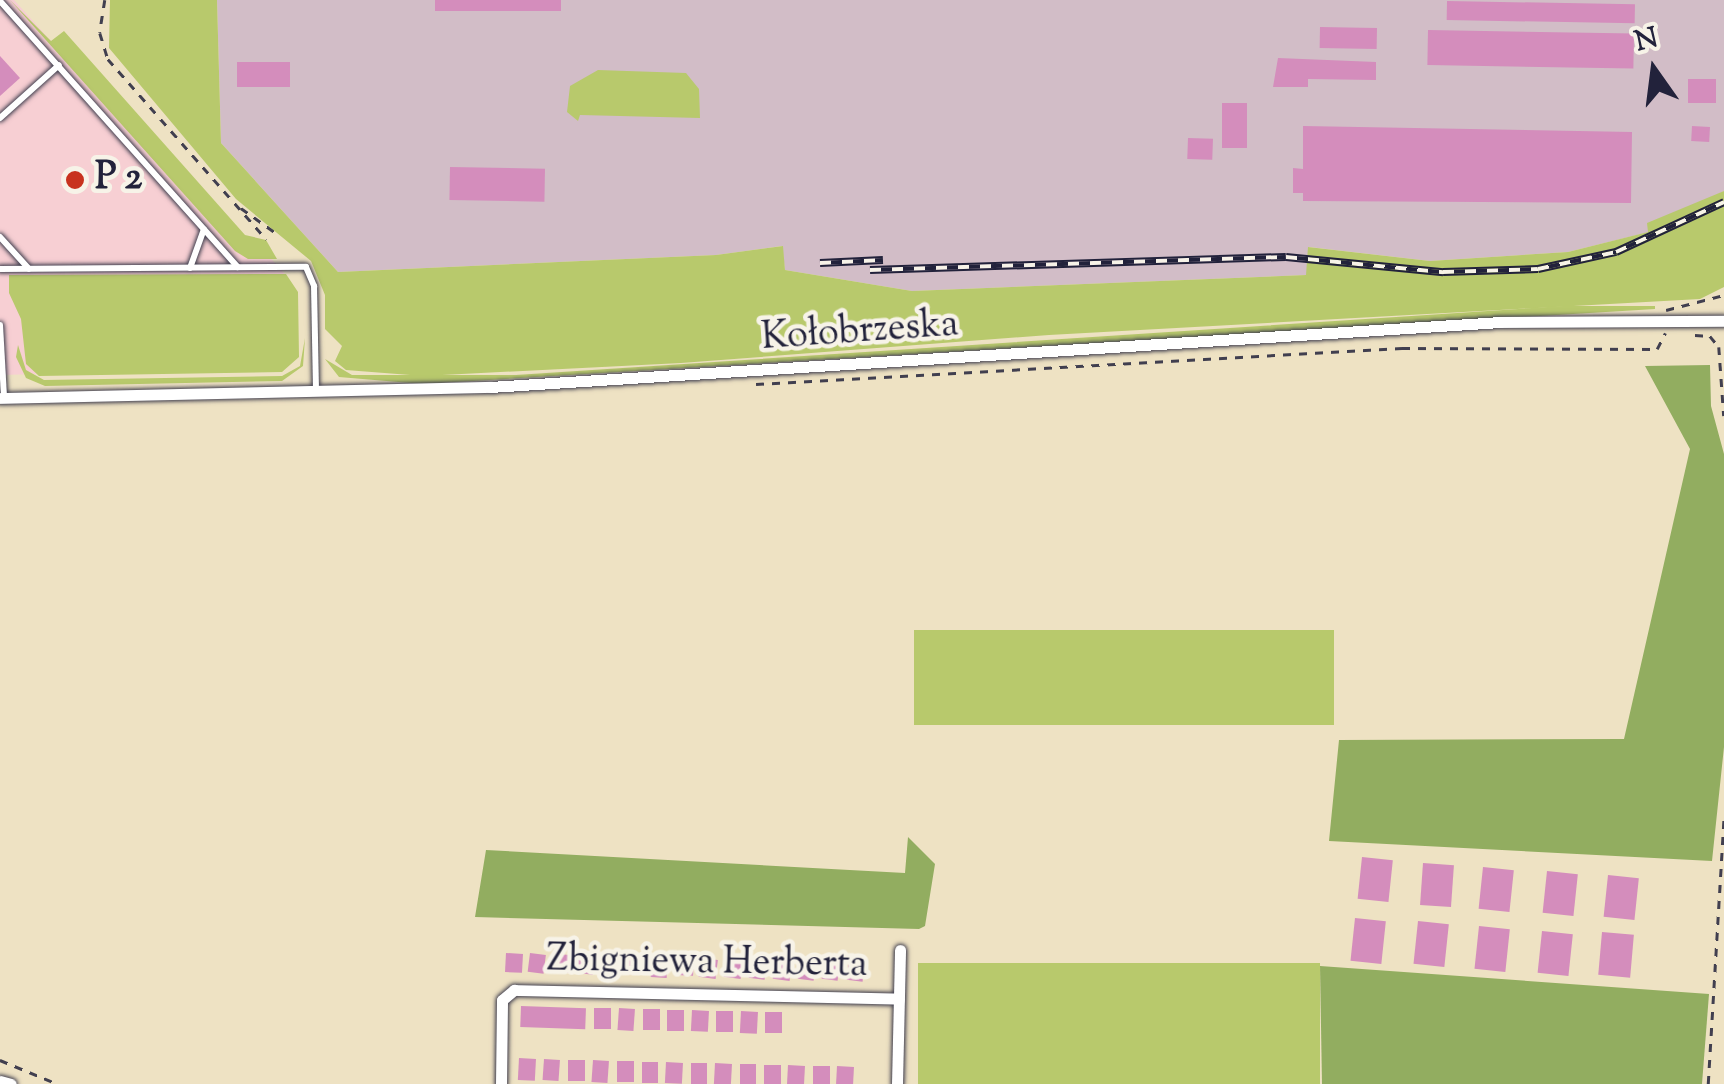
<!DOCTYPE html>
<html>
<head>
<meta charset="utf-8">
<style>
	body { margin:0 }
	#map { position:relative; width:1724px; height:1084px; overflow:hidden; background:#eee2c3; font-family:"Sorts Mill Goudy",serif }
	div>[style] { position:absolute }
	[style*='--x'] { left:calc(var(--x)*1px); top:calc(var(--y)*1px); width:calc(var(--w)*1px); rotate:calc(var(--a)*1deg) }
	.built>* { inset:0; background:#f7cfd3 }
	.industrial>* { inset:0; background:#d2bdc7 }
	.green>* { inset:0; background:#b8c96c; transform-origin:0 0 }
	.forest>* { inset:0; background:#92ad60 }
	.building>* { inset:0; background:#d48dbc; transform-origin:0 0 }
	.path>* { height:2.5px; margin-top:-1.25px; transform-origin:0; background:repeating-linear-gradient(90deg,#413f4f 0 8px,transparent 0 16px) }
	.roads { filter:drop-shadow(0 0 2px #413f4f) drop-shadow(0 0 2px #413f4f) }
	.lane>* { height:6px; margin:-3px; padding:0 3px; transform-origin:3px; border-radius:3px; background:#fff }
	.street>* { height:11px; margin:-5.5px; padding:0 5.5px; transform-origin:5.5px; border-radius:5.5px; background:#fff }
	.rail>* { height:8px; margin-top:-4px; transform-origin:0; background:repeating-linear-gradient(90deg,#f7f3e8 0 11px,#22223b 0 22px); box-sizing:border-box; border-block:2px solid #22223b }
	.dots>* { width:28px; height:28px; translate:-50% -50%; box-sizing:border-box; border:5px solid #f7f3e8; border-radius:50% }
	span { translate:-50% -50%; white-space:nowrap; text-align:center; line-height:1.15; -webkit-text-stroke:9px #f7f3e8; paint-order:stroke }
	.poi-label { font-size:38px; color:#22223b; font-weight:700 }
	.left { translate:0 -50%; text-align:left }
	.street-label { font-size:38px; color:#22223b }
	.north { position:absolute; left:1604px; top:20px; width:100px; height:100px; -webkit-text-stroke:8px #f7f3e8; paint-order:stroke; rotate:346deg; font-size:28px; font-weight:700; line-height:40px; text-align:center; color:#22223b }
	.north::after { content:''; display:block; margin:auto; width:35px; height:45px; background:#22223b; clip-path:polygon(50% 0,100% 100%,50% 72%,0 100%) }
</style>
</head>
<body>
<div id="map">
	<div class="built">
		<div style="clip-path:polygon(0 0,14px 0,240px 250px,263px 250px,284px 273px,296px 294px,284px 368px,0 375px)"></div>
	</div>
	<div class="industrial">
		<div style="clip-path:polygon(217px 0,1724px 0,1724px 191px,1649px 232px,1568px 252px,1430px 261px,1309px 247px,1307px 275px,912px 291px,785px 270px,782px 246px,716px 255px,338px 272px,221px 143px)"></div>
	</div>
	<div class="green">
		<div style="clip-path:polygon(10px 0,51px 41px,64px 31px,245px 235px,266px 240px,277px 259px,248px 259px,235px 251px)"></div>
		<div style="clip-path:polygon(110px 0,217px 0,221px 143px,338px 272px,716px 255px,783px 246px,785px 270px,912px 291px,1306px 275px,1308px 247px,1430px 261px,1568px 252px,1648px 232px,1647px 223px,1724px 191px,1724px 287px,1700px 299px,1049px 335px,681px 363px,423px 376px,346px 370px,335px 361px,342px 346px,325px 329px,325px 295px,311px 261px,236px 199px,109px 48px)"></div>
		<div style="clip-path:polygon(598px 70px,686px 73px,699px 89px,700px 118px,580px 115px,578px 121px,567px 112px,570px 86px)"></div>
		<div style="clip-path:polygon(286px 274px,298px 292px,299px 357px,282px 372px,39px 376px,26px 364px,21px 319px,9px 293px,9px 275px)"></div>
		<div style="clip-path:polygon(1563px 306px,1655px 306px,1655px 309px,422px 384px,339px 377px,325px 359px,352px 375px,516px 375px)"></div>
		<div style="clip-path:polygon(305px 338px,303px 366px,282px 381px,45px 386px,26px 378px,16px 357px,18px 345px,26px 370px,44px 380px,282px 376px,300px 366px)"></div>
		<div style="left:1334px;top:630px;width:95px;height:420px;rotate:90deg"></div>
		<div style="left:918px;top:963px;width:402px;height:121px"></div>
	</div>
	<div class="forest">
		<div style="clip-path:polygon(1710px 365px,1711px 406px,1724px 454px,1724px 747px,1712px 861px,1329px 841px,1339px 740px,1624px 739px,1690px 449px,1645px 366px)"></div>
		<div style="clip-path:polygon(908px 837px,935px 864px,925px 926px,919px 929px,475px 917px,486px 850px,905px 873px)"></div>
		<div style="clip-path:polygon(1320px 966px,1709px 994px,1702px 1084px,1322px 1084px)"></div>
	</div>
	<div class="building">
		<div style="left:435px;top:0;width:126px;height:11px"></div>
		<div style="left:1447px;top:1px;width:188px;height:19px;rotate:1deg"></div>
		<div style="left:1320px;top:27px;width:57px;height:21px;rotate:1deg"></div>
		<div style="left:1428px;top:30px;width:206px;height:35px;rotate:1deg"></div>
		<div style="clip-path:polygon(0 56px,20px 78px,0 96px)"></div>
		<div style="clip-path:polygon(1278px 58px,1376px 62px,1376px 80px,1308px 79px,1308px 87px,1273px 87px)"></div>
		<div style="left:237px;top:62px;width:53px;height:25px"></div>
		<div style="left:1688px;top:79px;width:28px;height:24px"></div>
		<div style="left:1222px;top:103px;width:25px;height:45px"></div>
		<div style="clip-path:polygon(1303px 126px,1632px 132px,1631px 203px,1303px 201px,1303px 193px,1293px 193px,1293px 168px,1303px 169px)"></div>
		<div style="left:1692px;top:126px;width:18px;height:15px;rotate:3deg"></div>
		<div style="left:1188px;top:138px;width:25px;height:21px;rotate:2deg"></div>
		<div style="left:450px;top:167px;width:95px;height:33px;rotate:1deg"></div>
		<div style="left:1362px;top:857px;width:31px;height:42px;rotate:6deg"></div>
		<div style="left:1423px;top:863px;width:31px;height:42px;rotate:4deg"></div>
		<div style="left:1483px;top:867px;width:31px;height:42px;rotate:6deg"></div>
		<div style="left:1547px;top:871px;width:31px;height:42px;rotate:6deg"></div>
		<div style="left:1608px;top:875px;width:31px;height:42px;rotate:6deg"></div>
		<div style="left:1355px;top:918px;width:31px;height:43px;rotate:6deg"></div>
		<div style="left:1418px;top:921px;width:31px;height:43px;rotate:6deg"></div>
		<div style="left:1479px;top:926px;width:31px;height:43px;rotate:6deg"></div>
		<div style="left:1542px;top:931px;width:31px;height:42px;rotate:6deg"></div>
		<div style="left:1602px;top:932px;width:32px;height:43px;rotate:5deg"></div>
		<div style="left:506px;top:953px;width:17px;height:19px;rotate:3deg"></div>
		<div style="left:530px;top:953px;width:16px;height:19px;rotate:7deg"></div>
		<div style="left:555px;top:954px;width:16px;height:18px;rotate:4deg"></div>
		<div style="left:579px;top:955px;width:16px;height:18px;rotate:7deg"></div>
		<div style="left:603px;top:956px;width:17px;height:19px;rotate:7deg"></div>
		<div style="left:628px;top:956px;width:17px;height:18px;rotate:3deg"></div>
		<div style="left:677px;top:957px;width:17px;height:18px;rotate:3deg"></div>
		<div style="left:652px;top:958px;width:16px;height:19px;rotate:4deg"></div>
		<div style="left:701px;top:958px;width:17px;height:19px;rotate:7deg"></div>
		<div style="left:726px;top:958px;width:17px;height:19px;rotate:7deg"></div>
		<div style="left:751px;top:959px;width:16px;height:19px;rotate:7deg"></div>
		<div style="left:775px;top:960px;width:17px;height:19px;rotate:7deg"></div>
		<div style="left:800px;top:960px;width:16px;height:19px;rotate:7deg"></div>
		<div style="left:824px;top:960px;width:16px;height:19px;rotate:7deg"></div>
		<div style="left:849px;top:961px;width:16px;height:19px;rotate:7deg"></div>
		<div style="left:521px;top:1006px;width:65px;height:21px;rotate:2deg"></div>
		<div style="left:594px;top:1008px;width:17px;height:21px"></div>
		<div style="left:619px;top:1008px;width:16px;height:22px;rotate:4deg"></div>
		<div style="left:643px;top:1009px;width:17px;height:21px"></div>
		<div style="left:667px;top:1010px;width:17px;height:21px"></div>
		<div style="left:692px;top:1010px;width:17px;height:21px;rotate:3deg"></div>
		<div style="left:716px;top:1011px;width:17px;height:21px"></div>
		<div style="left:741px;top:1011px;width:17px;height:22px;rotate:3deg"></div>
		<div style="left:765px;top:1012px;width:17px;height:21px"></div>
		<div style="left:519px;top:1058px;width:17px;height:22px;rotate:3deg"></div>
		<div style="left:544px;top:1059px;width:16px;height:21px;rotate:4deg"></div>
		<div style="left:568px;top:1060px;width:17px;height:21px"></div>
		<div style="left:593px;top:1060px;width:16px;height:22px;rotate:4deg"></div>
		<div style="left:617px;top:1061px;width:17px;height:21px"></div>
		<div style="left:642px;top:1062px;width:16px;height:21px"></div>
		<div style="left:666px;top:1062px;width:17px;height:21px;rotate:3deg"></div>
		<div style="left:691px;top:1063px;width:16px;height:21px"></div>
		<div style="left:715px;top:1063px;width:17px;height:21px;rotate:3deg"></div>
		<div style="left:740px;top:1064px;width:16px;height:20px"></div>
		<div style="left:764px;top:1065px;width:17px;height:19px"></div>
		<div style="left:788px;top:1065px;width:17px;height:19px;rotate:3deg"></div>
		<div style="left:813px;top:1066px;width:17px;height:18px"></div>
		<div style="left:837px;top:1066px;width:17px;height:18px;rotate:3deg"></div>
	</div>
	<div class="path">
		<div style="--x:105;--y:0;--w:33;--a:99"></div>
		<div style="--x:100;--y:33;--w:27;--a:73"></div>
		<div style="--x:108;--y:59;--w:240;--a:48.7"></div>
		<div style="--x:241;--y:208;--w:43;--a:35.5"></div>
		<div style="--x:1666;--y:310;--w:60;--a:-14.5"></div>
		<div style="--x:1695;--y:335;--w:15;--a:4"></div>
		<div style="--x:1710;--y:336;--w:14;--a:51"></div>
		<div style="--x:1719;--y:347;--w:69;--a:85.9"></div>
		<div style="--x:756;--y:384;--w:647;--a:-3.19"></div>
		<div style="--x:1402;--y:348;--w:255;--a:0.2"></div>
		<div style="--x:1657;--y:349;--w:18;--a:-63"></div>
		<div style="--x:0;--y:1060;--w:63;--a:22.5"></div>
		<div style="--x:1708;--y:1084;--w:269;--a:-86.6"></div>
	</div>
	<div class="roads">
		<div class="lane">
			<div style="--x:0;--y:1;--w:357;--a:48.2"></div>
			<div style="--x:0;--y:118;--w:79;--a:-41.9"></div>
			<div style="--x:0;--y:237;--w:43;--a:47.8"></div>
			<div style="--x:190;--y:268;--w:41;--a:-70.3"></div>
			<div style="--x:0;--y:269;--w:306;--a:-0.4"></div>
			<div style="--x:306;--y:267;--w:21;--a:67"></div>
			<div style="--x:314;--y:286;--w:103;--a:88.9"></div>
			<div style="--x:0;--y:325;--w:72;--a:86.8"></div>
		</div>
		<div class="street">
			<div style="--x:0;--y:398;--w:490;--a:-1.3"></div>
			<div style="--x:490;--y:387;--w:1012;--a:-3.68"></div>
			<div style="--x:1500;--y:322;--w:224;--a:-0.3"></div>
			<div style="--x:0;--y:1081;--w:11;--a:15"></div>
			<div style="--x:501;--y:1084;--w:84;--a:-89.3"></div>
			<div style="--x:502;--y:1000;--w:16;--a:-40"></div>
			<div style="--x:514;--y:990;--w:385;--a:1.3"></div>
			<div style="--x:897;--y:1084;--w:134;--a:-88.7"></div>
		</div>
	</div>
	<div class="rail">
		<div style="--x:820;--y:263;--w:63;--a:-2.7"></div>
		<div style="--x:870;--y:270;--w:416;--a:-1.8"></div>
		<div style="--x:1286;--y:257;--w:158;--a:5.5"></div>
		<div style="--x:1443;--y:272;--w:95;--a:-1.8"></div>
		<div style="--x:1538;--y:269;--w:80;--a:-12.3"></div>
		<div style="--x:1616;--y:252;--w:119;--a:-24.8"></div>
	</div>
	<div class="dots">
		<div style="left:75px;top:180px;background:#c8321e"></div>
	</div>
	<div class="poi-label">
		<span class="left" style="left:95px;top:180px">P 2</span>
	</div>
	<div class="street-label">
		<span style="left:860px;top:333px;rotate:-4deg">Kołobrzeska</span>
		<span style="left:707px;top:964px;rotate:1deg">Zbigniewa Herberta</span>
	</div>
	<div class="north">N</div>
</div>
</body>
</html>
